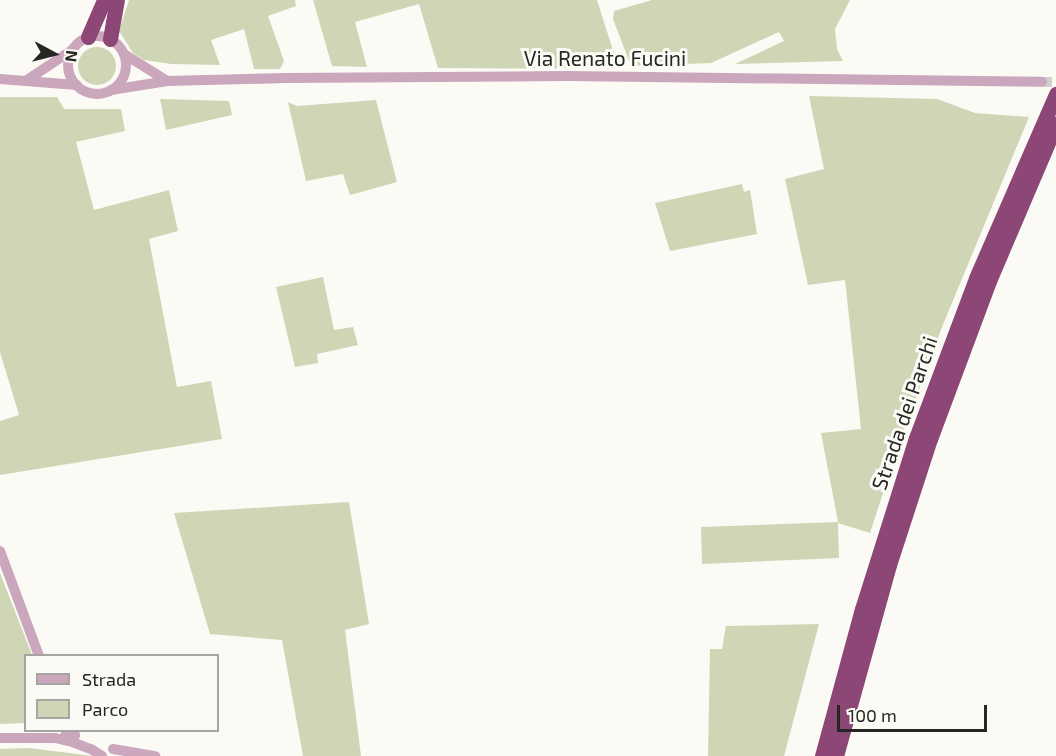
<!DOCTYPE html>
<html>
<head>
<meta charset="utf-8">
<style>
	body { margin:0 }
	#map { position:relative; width:1056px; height:756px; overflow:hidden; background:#fcfaf4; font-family:"Exo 2",sans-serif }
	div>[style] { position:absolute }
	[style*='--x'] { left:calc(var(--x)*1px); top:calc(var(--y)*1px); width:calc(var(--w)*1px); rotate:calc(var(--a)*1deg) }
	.green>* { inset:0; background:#cfd6b6 }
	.round { border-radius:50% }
	.minor-tunnel>* { height:10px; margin-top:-5px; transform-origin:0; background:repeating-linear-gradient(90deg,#d1d0ca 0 10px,transparent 0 15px) }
	.minor>* { height:10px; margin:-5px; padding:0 5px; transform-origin:5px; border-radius:5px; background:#caa7bc }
	.minor>.ring { margin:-5px; padding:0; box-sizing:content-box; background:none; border:10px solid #caa7bc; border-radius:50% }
	.highway>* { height:15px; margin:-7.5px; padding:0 7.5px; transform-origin:7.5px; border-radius:7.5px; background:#8c4776 }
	span { translate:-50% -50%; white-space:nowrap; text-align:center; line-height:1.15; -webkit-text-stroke:6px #fcfaf4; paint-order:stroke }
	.street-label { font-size:21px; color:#262624 }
	.legend { position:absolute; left:24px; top:654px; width:195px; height:78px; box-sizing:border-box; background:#fcfaf4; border:2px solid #a6a5a1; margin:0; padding:8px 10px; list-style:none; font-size:18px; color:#262624 }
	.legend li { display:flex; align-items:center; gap:12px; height:30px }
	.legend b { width:30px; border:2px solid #a6a5a1 }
	.north { position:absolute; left:24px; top:24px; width:60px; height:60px; -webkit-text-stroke:4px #fcfaf4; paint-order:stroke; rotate:97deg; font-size:16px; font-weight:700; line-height:24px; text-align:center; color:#262624 }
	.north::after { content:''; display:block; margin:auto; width:21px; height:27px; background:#262624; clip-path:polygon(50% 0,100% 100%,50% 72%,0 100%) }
	.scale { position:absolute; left:837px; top:705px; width:150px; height:27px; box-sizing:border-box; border:3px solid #262624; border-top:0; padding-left:8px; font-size:18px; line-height:21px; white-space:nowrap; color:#262624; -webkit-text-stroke:4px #fcfaf4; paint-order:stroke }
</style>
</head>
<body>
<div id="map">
	<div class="green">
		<div style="clip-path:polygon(129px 0,295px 0,296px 6px,268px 16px,284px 61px,280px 69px,254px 69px,244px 29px,211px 40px,220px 65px,171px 64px,144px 60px,133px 53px,119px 31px)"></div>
		<div style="clip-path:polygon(313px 0,597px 0,617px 63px,612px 68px,606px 69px,438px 68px,419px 4px,355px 22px,367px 67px,332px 66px)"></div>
		<div style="clip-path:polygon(652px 0,850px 0,835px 29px,837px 49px,843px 61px,735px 64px,784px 41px,779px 32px,711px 63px,631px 66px,613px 19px,614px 11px)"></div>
		<div class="round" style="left:78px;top:47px;width:38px;height:38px"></div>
		<div style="clip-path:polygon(809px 96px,937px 99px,975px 113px,1029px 117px,942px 327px,903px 432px,870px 533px,838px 523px,839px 558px,702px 564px,701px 527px,838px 522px,821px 433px,861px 429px,845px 280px,808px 285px,785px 179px,824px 169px)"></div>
		<div style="clip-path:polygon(0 97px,57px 97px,64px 109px,121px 109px,125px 131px,76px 142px,94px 210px,169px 190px,178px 231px,149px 239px,177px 387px,211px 381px,222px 439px,0 475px,0 421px,19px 415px,0 352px)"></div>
		<div style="clip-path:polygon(160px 99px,229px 101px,232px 115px,166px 130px)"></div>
		<div style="clip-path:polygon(376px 100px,397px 182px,350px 195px,343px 174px,306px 181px,288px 102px,297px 106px)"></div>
		<div style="clip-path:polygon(742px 184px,744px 192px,750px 190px,757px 234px,670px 251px,655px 203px)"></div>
		<div style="clip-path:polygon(323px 277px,334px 330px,353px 327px,358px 345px,317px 354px,318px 363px,295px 367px,276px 287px)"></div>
		<div style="clip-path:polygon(349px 502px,369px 624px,345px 630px,361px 756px,303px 756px,282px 640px,210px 634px,174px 513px)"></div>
		<div style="clip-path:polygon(0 573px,32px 655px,26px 656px,25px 723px,0 724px)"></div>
		<div style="clip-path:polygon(819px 624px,784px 756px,708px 756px,710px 649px,722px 649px,726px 626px)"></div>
		<div style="clip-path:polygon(29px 748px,93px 756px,0 756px,0 749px)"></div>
	</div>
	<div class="minor-tunnel">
		<div style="--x:1042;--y:82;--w:14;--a:0"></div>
	</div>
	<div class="minor">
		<div class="ring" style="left:68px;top:36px;width:48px;height:48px"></div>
		<div style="--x:124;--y:54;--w:51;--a:32.1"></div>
		<div style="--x:0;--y:79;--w:77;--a:4.5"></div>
		<div style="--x:27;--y:80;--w:54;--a:-33.7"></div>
		<div style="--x:111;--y:90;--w:57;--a:-9.1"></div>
		<div style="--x:167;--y:81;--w:119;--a:-1.4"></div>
		<div style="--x:286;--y:78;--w:282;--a:-0.4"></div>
		<div style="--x:568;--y:76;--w:474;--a:0.7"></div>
		<div style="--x:0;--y:551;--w:112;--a:69.6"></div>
		<div style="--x:0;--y:738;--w:55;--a:0"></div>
		<div style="--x:55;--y:738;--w:13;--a:13"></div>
		<div style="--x:71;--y:741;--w:7;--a:-56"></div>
		<div style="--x:75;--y:735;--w:7;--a:-146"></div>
		<div style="--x:69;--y:731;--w:6;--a:129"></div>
		<div style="--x:65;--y:736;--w:4;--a:63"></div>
		<div style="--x:67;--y:740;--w:26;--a:21"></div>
		<div style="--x:91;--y:749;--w:13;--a:32"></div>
		<div style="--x:113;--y:749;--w:43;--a:9.5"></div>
	</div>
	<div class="highway">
		<div style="--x:88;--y:37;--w:40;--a:-66.6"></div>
		<div style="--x:110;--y:39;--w:40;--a:-80"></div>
		<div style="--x:822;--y:756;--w:152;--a:-74.8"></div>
		<div style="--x:862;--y:609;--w:179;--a:-72.5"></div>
		<div style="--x:916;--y:438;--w:171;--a:-69.4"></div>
		<div style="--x:976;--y:278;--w:201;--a:-66.5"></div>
		<div style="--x:836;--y:756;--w:198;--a:-74.5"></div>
		<div style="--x:889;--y:565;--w:133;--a:-72"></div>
		<div style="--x:930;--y:439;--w:169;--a:-69.5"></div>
		<div style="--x:989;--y:281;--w:171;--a:-66.9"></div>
	</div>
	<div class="street-label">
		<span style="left:605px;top:58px">Via Renato Fucini</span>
		<span style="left:904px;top:413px;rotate:-71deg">Strada dei Parchi</span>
	</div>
	<ul class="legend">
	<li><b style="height:8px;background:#caa7bc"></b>Strada</li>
	<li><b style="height:16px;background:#cfd6b6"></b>Parco</li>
	</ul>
	<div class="north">N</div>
	<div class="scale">100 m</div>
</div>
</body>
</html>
